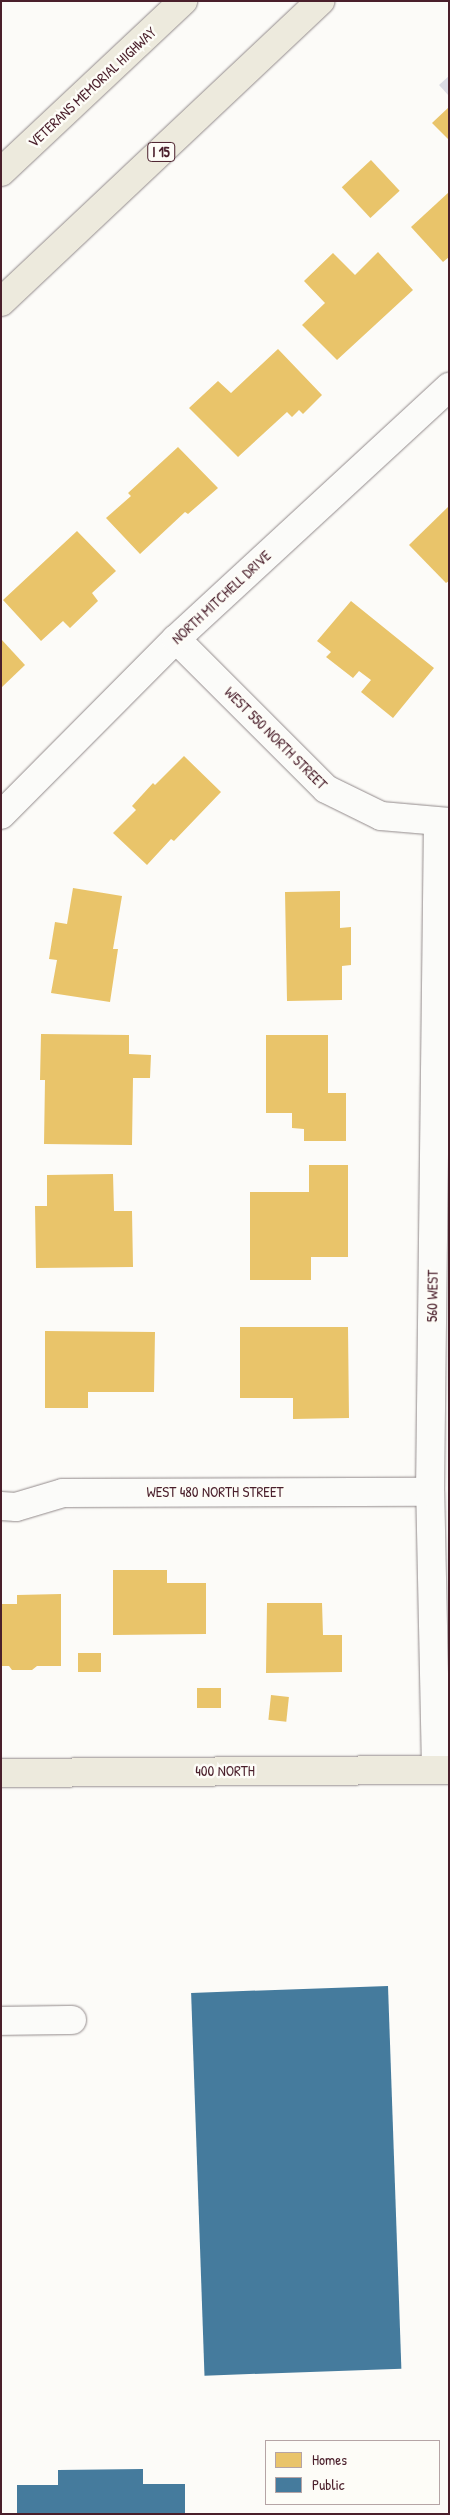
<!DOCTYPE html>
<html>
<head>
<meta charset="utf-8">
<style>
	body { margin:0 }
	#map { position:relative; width:450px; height:2515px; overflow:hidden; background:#fcfbf8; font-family:"Patrick Hand",sans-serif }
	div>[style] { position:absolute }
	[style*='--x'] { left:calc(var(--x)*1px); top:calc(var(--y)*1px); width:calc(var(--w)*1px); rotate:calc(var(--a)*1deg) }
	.homes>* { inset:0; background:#e9c46a; transform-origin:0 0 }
	.public>* { inset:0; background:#457b9d; transform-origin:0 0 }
	.building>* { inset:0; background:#dcdce4 }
	.roads { filter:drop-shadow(0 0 1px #928a8b) drop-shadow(0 0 1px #928a8b) }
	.minor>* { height:28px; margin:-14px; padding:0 14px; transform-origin:14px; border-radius:14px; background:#fbfbf9 }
	.major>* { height:28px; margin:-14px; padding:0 14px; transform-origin:14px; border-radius:14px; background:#edeadd }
	.highway>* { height:28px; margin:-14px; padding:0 14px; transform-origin:14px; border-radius:14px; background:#edeadd }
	span { translate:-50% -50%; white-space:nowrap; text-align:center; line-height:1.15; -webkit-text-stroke:5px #fdfcf7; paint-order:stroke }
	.shield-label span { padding:1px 4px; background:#fdfcf7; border:1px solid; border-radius:4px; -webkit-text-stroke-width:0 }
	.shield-label { font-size:14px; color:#4a1f2b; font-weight:700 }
	.street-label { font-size:15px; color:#4a1f2b }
	.frame { position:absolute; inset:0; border:2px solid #4a1f2b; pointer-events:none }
	.legend { position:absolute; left:265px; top:2440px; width:175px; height:65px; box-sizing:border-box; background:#fdfcf7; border:1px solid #b5a4a5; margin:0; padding:6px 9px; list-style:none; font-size:15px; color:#4a1f2b }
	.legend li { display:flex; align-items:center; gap:10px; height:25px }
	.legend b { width:25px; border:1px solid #b5a4a5 }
</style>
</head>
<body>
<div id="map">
	<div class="homes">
		<div style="clip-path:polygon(449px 107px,449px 140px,432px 123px)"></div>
		<div style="left:371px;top:160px;width:42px;height:40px;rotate:47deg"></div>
		<div style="clip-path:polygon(449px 192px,449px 257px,443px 262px,411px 227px)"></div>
		<div style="clip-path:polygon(378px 252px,413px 290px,337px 360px,302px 325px,325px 303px,304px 281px,333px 253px,355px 275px)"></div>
		<div style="clip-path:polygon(278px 349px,322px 395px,303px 414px,299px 410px,292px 417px,287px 412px,238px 457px,189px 408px,218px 381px,231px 393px)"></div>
		<div style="clip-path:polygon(178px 447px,218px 488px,188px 514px,185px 512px,140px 554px,106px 518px,131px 496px,128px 493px)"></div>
		<div style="clip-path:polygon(449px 506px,449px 581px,446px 583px,409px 545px)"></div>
		<div style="clip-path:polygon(77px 531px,116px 571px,92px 593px,98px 601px,70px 628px,63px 621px,41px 641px,3px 600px)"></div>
		<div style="clip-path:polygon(351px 601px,434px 668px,393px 718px,361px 692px,371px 680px,359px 671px,353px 678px,326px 657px,331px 652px,317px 641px)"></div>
		<div style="clip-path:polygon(1px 639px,25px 665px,1px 688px)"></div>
		<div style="clip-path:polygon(184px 756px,221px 792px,174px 841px,171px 839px,147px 865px,113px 833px,136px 810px,132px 806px,153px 783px,155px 785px)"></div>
		<div style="clip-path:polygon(73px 888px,122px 896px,113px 949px,118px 949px,110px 1002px,51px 993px,57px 960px,49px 959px,55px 922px,67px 924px)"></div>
		<div style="clip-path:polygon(340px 891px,340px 928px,351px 927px,351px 965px,342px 966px,342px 1000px,287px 1001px,285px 892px)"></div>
		<div style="clip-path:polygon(41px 1034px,129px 1035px,129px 1054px,151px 1055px,150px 1078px,133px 1078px,132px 1145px,44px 1144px,45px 1080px,40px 1080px)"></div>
		<div style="clip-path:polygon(266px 1035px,328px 1035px,328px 1093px,346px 1093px,346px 1141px,304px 1141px,304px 1129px,292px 1128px,292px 1113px,266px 1113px)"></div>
		<div style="clip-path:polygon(309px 1165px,348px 1165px,348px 1257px,311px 1257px,311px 1280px,250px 1280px,250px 1192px,309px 1192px)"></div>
		<div style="clip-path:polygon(113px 1174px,114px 1211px,132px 1211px,133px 1267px,36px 1268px,35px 1206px,47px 1206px,47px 1175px)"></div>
		<div style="clip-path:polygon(240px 1327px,348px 1327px,349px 1418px,293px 1419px,293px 1398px,240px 1398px)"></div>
		<div style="clip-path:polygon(45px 1331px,155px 1332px,154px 1392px,88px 1392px,88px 1408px,45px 1408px)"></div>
		<div style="clip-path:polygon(113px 1570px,167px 1570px,167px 1583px,206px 1583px,206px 1634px,113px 1635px)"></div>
		<div style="clip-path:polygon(61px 1594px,61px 1666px,37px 1666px,32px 1670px,12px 1670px,9px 1666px,1px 1666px,1px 1604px,17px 1604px,17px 1595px)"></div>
		<div style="clip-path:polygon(267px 1603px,322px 1603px,323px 1635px,342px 1635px,342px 1672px,266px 1673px)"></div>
		<div style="left:78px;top:1653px;width:23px;height:19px"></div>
		<div style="left:197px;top:1688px;width:24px;height:20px"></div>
		<div style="left:271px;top:1695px;width:18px;height:25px;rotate:6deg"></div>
	</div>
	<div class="public">
		<div style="left:388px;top:1986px;width:383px;height:197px;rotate:88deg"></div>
		<div style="clip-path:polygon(143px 2469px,143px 2484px,185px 2484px,185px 2514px,17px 2514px,17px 2485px,58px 2485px,58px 2470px)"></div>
	</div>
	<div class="building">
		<div style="clip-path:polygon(449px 76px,449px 96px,439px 85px)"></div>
	</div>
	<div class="roads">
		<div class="minor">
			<div style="--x:176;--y:639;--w:212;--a:45"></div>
			<div style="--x:326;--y:789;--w:61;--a:26.1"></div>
			<div style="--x:381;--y:816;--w:68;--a:5"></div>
			<div style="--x:1;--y:815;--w:248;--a:-45.2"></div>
			<div style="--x:176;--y:639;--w:372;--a:-42.7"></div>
			<div style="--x:1;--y:1506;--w:15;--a:4"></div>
			<div style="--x:16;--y:1507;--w:49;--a:-16.6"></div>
			<div style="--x:63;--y:1493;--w:367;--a:-0.2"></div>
			<div style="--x:436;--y:1769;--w:277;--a:-91.2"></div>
			<div style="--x:430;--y:1492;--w:670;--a:-89.32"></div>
			<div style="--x:1;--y:2021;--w:71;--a:-0.8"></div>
		</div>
		<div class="major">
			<div style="--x:1;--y:1773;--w:448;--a:-0.4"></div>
		</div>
		<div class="highway">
			<div style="--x:1;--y:172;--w:250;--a:-43.2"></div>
			<div style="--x:1;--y:302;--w:439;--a:-43.3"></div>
		</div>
	</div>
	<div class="shield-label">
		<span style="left:161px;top:152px">I 15</span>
	</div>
	<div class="street-label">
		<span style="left:92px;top:87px;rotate:-43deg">VETERANS MEMORIAL HIGHWAY</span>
		<span style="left:221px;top:597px;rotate:-43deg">NORTH MITCHELL DRIVE</span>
		<span style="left:276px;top:738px;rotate:45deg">WEST 550 NORTH STREET</span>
		<span style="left:432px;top:1296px;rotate:-89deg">560 WEST</span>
		<span style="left:215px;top:1492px">WEST 480 NORTH STREET</span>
		<span style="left:225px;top:1771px">400 NORTH</span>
	</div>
	<div class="frame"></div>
	<ul class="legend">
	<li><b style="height:14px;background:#e9c46a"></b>Homes</li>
	<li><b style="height:14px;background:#457b9d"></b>Public</li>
	</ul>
</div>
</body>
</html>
